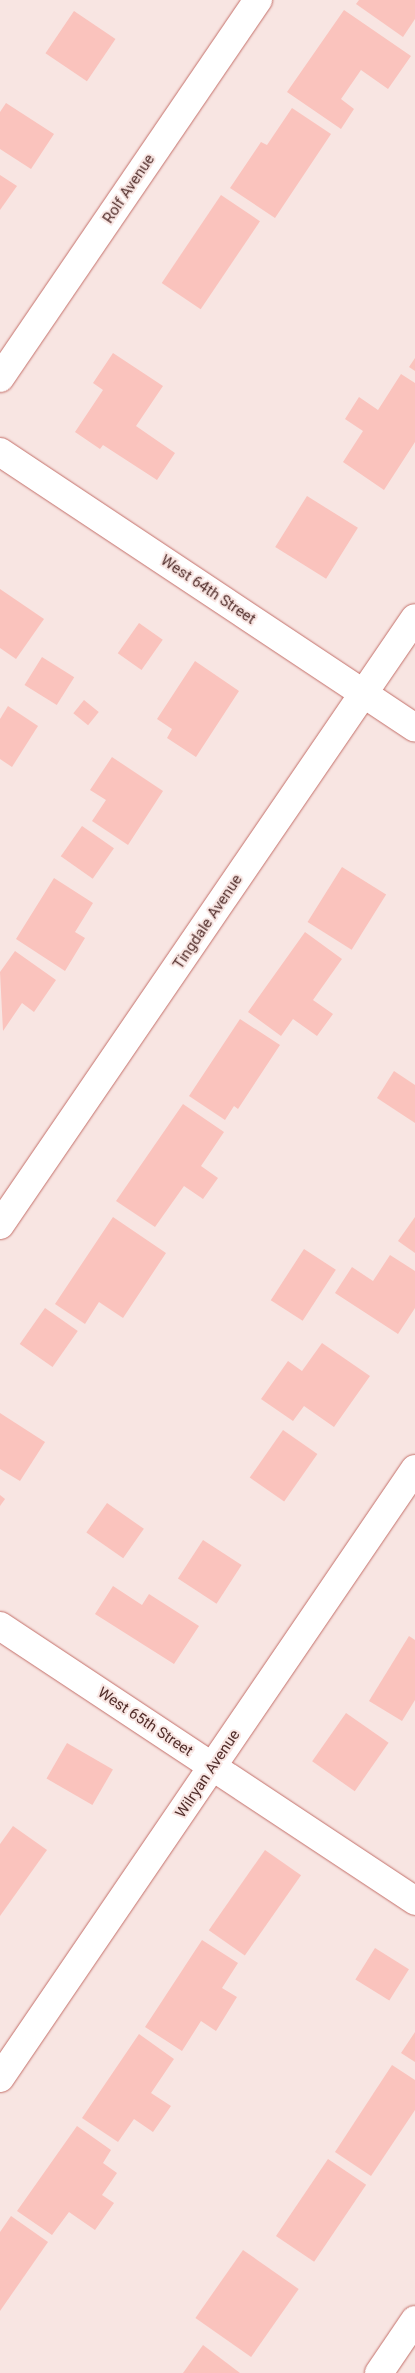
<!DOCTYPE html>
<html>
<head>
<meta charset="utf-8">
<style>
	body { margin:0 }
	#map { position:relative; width:415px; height:2373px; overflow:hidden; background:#f8e5e2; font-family:Roboto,sans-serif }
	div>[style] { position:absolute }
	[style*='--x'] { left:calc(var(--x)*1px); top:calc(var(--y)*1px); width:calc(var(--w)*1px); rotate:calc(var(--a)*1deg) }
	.building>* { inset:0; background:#fac3bd; transform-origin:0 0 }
	.roads { filter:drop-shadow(0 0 1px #c36f69) drop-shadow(0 0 1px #c36f69) }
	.minor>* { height:28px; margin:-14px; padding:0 14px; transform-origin:14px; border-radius:14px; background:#fff }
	span { translate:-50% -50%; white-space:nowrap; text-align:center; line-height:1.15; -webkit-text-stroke:4px #f8e5e2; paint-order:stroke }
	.street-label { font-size:15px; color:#512d2a }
</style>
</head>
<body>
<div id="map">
	<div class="building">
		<div style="clip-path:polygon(359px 0,415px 0,415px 19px,403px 37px,356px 4px)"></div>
		<div style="clip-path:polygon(344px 10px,411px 56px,388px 89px,361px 70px,341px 99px,354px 109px,341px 129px,287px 92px)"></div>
		<div style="left:74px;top:11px;width:50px;height:51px;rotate:34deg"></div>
		<div style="clip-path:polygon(6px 103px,54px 134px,31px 169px,0 149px,0 112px)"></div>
		<div style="clip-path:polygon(292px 108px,331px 134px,275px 218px,230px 188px,261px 142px,267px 145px)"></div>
		<div style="clip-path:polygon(0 175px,17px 186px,0 210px)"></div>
		<div style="left:221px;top:195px;width:47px;height:106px;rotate:34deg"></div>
		<div style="clip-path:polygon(113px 353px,163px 386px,136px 426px,175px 453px,157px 480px,103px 445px,100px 449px,75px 432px,103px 390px,93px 383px)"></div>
		<div style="clip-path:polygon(415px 358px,415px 371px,409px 367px)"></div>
		<div style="clip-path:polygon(401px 374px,415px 383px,415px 442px,384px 490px,343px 462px,363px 431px,345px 419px,359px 397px,378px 410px)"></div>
		<div style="left:307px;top:496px;width:60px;height:60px;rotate:32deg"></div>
		<div style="clip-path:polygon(0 589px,44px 619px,16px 659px,0 648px)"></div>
		<div style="left:139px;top:623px;width:29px;height:37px;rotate:35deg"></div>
		<div style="left:42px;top:657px;width:38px;height:33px;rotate:32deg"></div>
		<div style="clip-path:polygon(195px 661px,239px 691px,196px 757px,167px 738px,172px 729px,157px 719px)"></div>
		<div style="left:84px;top:700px;width:19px;height:17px;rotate:39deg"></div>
		<div style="clip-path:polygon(8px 706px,38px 726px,12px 767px,0 759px,0 719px)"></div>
		<div style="clip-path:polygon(112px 757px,163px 791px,128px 845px,92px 821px,106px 800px,90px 790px)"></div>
		<div style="left:82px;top:826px;width:39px;height:37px;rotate:35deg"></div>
		<div style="left:342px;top:867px;width:52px;height:65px;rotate:32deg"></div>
		<div style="clip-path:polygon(54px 878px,93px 903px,75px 932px,85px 938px,65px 971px,16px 939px)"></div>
		<div style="clip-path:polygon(305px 932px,342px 959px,313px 1000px,333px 1014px,317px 1036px,293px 1019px,281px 1036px,248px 1012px)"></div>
		<div style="clip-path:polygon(15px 951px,56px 980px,34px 1012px,22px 1003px,3px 1031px,0 972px)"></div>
		<div style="clip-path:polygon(240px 1019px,280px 1045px,238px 1109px,234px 1106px,225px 1120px,189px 1096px)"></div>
		<div style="clip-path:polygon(394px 1071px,415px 1085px,415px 1123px,377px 1098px)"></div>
		<div style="clip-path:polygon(183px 1104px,224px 1132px,201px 1166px,218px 1178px,203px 1199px,184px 1186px,155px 1227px,116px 1201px)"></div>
		<div style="clip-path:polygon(113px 1217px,166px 1253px,123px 1318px,99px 1302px,85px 1324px,55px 1304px)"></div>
		<div style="clip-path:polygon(415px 1217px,415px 1253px,398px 1241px)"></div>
		<div style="left:304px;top:1249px;width:38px;height:61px;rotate:33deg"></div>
		<div style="clip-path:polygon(390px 1255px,415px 1271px,415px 1308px,398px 1334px,335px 1293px,352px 1267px,373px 1281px)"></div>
		<div style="left:45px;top:1308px;width:40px;height:44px;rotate:35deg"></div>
		<div style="clip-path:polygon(322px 1343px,370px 1376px,334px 1427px,304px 1406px,293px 1421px,261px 1399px,288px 1361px,302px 1371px)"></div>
		<div style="clip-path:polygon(0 1413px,45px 1442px,20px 1481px,0 1469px)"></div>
		<div style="left:283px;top:1430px;width:42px;height:58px;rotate:35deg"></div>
		<div style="clip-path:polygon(0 1495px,5px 1499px,0 1506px)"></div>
		<div style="left:107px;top:1503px;width:45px;height:36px;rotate:35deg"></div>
		<div style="left:203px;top:1540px;width:46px;height:46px;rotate:33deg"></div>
		<div style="clip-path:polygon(113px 1586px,142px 1605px,149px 1594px,199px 1626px,174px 1664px,95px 1614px)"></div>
		<div style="clip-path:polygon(409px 1636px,415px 1640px,415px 1700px,402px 1721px,369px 1701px)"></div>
		<div style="left:346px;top:1713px;width:52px;height:59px;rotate:35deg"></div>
		<div style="left:67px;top:1743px;width:53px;height:41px;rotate:30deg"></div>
		<div style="clip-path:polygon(13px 1826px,47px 1850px,0 1916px,0 1844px)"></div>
		<div style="left:265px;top:1850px;width:44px;height:98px;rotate:35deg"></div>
		<div style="clip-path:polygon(202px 1940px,238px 1963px,222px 1988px,237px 1997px,216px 2031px,201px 2021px,182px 2051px,145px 2027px)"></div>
		<div style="left:375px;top:1948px;width:40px;height:37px;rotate:32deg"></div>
		<div style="clip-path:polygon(415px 2032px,415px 2062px,401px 2053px)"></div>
		<div style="clip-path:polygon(139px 2034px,174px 2059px,151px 2093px,171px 2106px,153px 2132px,134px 2119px,118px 2142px,82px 2118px)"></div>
		<div style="clip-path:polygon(392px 2065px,415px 2080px,415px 2110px,371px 2176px,335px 2152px)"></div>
		<div style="clip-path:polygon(77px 2126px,111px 2150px,103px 2163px,117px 2173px,102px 2195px,114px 2203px,95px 2230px,69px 2212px,52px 2235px,17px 2211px)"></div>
		<div style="left:328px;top:2159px;width:46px;height:93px;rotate:34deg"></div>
		<div style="clip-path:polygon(11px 2216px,48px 2242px,0 2311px,0 2232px)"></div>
		<div style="left:243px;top:2250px;width:68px;height:83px;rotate:35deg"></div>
		<div style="clip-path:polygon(203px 2345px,240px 2373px,183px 2373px)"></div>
	</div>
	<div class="roads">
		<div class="minor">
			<div style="--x:0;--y:378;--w:458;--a:-55.7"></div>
			<div style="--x:0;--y:452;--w:498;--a:33.6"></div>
			<div style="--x:0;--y:1225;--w:735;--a:-55.64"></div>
			<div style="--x:0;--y:1626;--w:498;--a:33.5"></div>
			<div style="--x:0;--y:2078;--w:737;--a:-55.73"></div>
			<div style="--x:379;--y:2373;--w:64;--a:-55.8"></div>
		</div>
	</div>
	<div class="street-label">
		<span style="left:129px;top:189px;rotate:-56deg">Rolf Avenue</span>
		<span style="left:208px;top:590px;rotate:34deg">West 64th Street</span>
		<span style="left:208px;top:922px;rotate:-56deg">Tingdale Avenue</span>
		<span style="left:145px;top:1722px;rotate:34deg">West 65th Street</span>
		<span style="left:208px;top:1774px;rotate:-56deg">Wilryan Avenue</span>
	</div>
</div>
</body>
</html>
